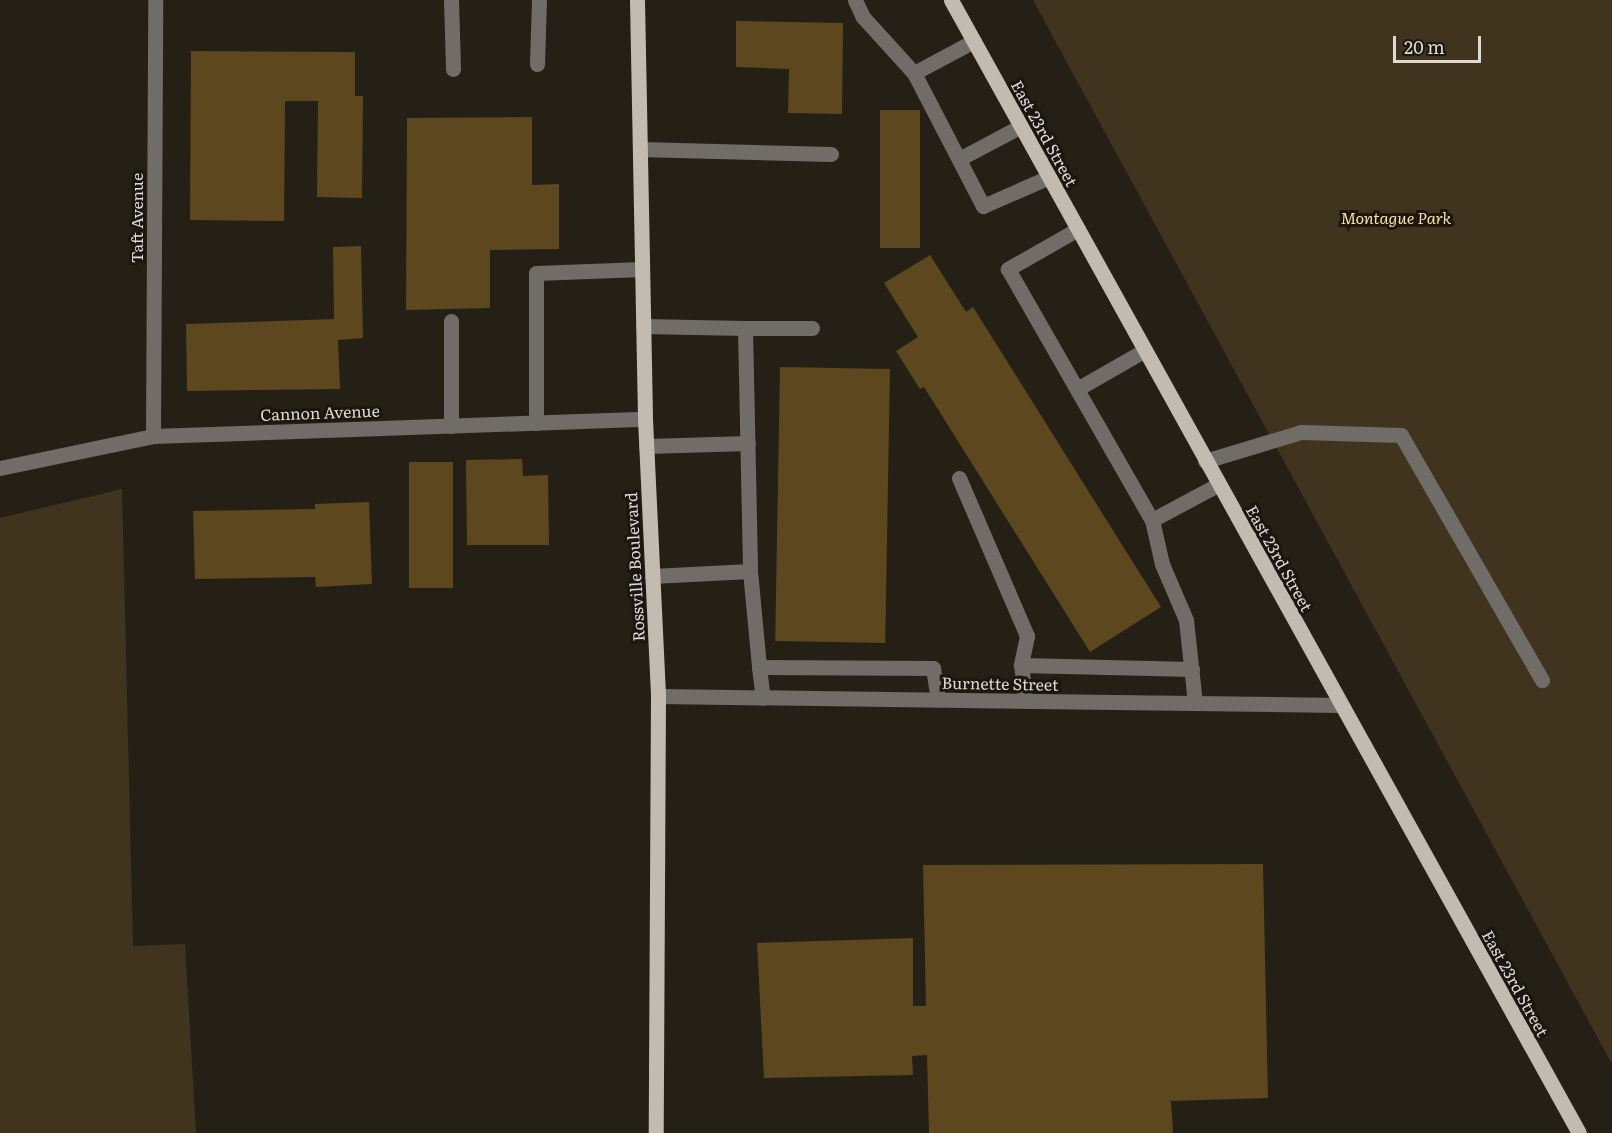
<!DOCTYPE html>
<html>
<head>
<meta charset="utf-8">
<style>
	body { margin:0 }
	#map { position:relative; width:1612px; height:1133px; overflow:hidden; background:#252016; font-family:Literata,serif }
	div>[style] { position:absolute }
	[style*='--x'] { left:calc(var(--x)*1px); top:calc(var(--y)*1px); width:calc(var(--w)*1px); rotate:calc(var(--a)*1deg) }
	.green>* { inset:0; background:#41341e }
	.building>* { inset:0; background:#5d471e; transform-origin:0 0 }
	.minor>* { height:15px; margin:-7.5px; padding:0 7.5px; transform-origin:7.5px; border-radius:7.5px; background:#706d68 }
	.major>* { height:15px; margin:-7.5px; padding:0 7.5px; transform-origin:7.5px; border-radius:7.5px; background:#c1bbb1 }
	span { translate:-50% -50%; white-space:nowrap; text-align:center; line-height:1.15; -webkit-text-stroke:6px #1b160e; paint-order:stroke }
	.street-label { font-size:16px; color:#dedbd5 }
	.park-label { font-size:16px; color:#fddfaa; font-style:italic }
	.scale { position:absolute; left:1393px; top:36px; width:88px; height:27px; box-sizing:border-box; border:3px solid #dedbd5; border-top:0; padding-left:8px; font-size:18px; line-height:21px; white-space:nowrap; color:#dedbd5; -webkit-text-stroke:4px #1b160e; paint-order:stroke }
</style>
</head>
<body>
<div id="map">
	<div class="green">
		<div style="clip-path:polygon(1033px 0,1612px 0,1612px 1064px)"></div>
		<div style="clip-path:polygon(122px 489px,133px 946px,185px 944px,196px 1133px,0 1133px,0 518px)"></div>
	</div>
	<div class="building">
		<div style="clip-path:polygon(736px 21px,843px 23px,842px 114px,788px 113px,789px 69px,736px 67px)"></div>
		<div style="clip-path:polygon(191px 51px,355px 52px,355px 96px,363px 96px,362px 198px,317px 197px,318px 101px,285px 101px,284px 221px,190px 220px)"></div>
		<div style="left:880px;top:110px;width:40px;height:138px"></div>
		<div style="clip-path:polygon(532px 117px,532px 185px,559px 184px,559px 249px,490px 250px,490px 308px,406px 310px,407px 118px)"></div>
		<div style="clip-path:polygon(361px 246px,363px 338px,338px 340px,340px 389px,187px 391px,186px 324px,334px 319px,333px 247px)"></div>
		<div style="clip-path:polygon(930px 255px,966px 312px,973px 307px,1161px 607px,1090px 652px,924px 387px,920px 389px,896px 351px,918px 337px,884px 283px)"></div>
		<div style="left:780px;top:367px;width:110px;height:274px;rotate:1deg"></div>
		<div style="clip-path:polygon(522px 459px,523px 476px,548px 475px,549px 545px,467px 545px,466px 460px)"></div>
		<div style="left:409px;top:462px;width:44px;height:126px"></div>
		<div style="clip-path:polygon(369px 502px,372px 584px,316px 587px,315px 577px,195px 579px,193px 511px,315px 509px,315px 504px)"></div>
		<div style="clip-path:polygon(1263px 864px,1268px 1098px,1171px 1101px,1173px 1133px,929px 1133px,927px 1055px,912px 1056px,913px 1075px,764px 1078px,757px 943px,913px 938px,913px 1006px,926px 1006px,923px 865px)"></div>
	</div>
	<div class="minor">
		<div style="--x:451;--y:0;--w:69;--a:88.3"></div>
		<div style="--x:855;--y:0;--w:19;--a:65"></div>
		<div style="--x:863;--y:17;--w:76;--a:47.7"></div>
		<div style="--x:914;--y:73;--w:150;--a:62.6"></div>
		<div style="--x:983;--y:206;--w:72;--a:-23.7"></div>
		<div style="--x:537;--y:64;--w:64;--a:-88.2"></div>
		<div style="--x:914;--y:73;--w:68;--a:-28.1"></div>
		<div style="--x:640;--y:149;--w:191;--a:1.5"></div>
		<div style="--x:959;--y:159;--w:70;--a:-28"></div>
		<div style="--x:1078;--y:229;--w:81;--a:150.3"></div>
		<div style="--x:1008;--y:269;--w:289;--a:60.2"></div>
		<div style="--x:1152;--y:520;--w:45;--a:77.2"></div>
		<div style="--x:1162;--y:564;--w:61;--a:66.8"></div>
		<div style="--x:1186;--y:620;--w:83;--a:83.8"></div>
		<div style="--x:451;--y:321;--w:105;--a:90"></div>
		<div style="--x:643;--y:326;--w:102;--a:1.1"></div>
		<div style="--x:745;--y:328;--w:243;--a:88.8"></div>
		<div style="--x:750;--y:571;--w:96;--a:84.6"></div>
		<div style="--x:759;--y:667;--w:174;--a:0.3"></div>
		<div style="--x:933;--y:668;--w:32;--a:81"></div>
		<div style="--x:745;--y:328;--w:67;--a:0"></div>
		<div style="--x:1077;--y:389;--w:78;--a:-29.8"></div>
		<div style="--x:536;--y:423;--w:150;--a:-90"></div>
		<div style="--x:536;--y:273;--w:106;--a:-2.2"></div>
		<div style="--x:153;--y:436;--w:436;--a:-89.7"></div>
		<div style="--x:646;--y:446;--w:102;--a:-1.7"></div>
		<div style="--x:1205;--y:461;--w:100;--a:-16.8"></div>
		<div style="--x:1301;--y:432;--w:100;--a:1.7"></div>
		<div style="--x:1401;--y:435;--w:283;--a:60.1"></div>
		<div style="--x:0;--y:468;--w:156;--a:-11.8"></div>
		<div style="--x:153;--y:436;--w:492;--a:-2"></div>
		<div style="--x:959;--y:478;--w:172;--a:66.7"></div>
		<div style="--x:1027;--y:636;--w:30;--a:102"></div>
		<div style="--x:1152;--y:520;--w:76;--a:-28.2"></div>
		<div style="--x:652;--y:576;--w:98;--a:-2.9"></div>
		<div style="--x:759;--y:667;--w:31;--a:83"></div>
		<div style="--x:658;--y:696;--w:683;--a:0.75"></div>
		<div style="--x:1025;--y:701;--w:36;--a:-96"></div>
		<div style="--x:1021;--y:665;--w:171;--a:1.3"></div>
	</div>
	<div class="major">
		<div style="--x:637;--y:0;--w:419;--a:88.9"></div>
		<div style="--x:645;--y:419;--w:277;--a:87.3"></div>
		<div style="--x:658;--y:696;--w:437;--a:90.3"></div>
		<div style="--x:951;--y:0;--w:1295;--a:61"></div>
	</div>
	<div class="street-label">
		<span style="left:1045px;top:133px;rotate:61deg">East 23rd Street</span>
		<span style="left:136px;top:218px;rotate:-90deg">Taft Avenue</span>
		<span style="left:320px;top:412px;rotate:-2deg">Cannon Avenue</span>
		<span style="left:1280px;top:558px;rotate:61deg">East 23rd Street</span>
		<span style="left:634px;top:567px;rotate:-93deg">Rossville Boulevard</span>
		<span style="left:1000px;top:683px;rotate:1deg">Burnette Street</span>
		<span style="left:1516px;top:983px;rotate:61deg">East 23rd Street</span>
	</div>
	<div class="park-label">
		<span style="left:1396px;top:217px">Montague Park</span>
	</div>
	<div class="scale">20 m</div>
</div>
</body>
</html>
